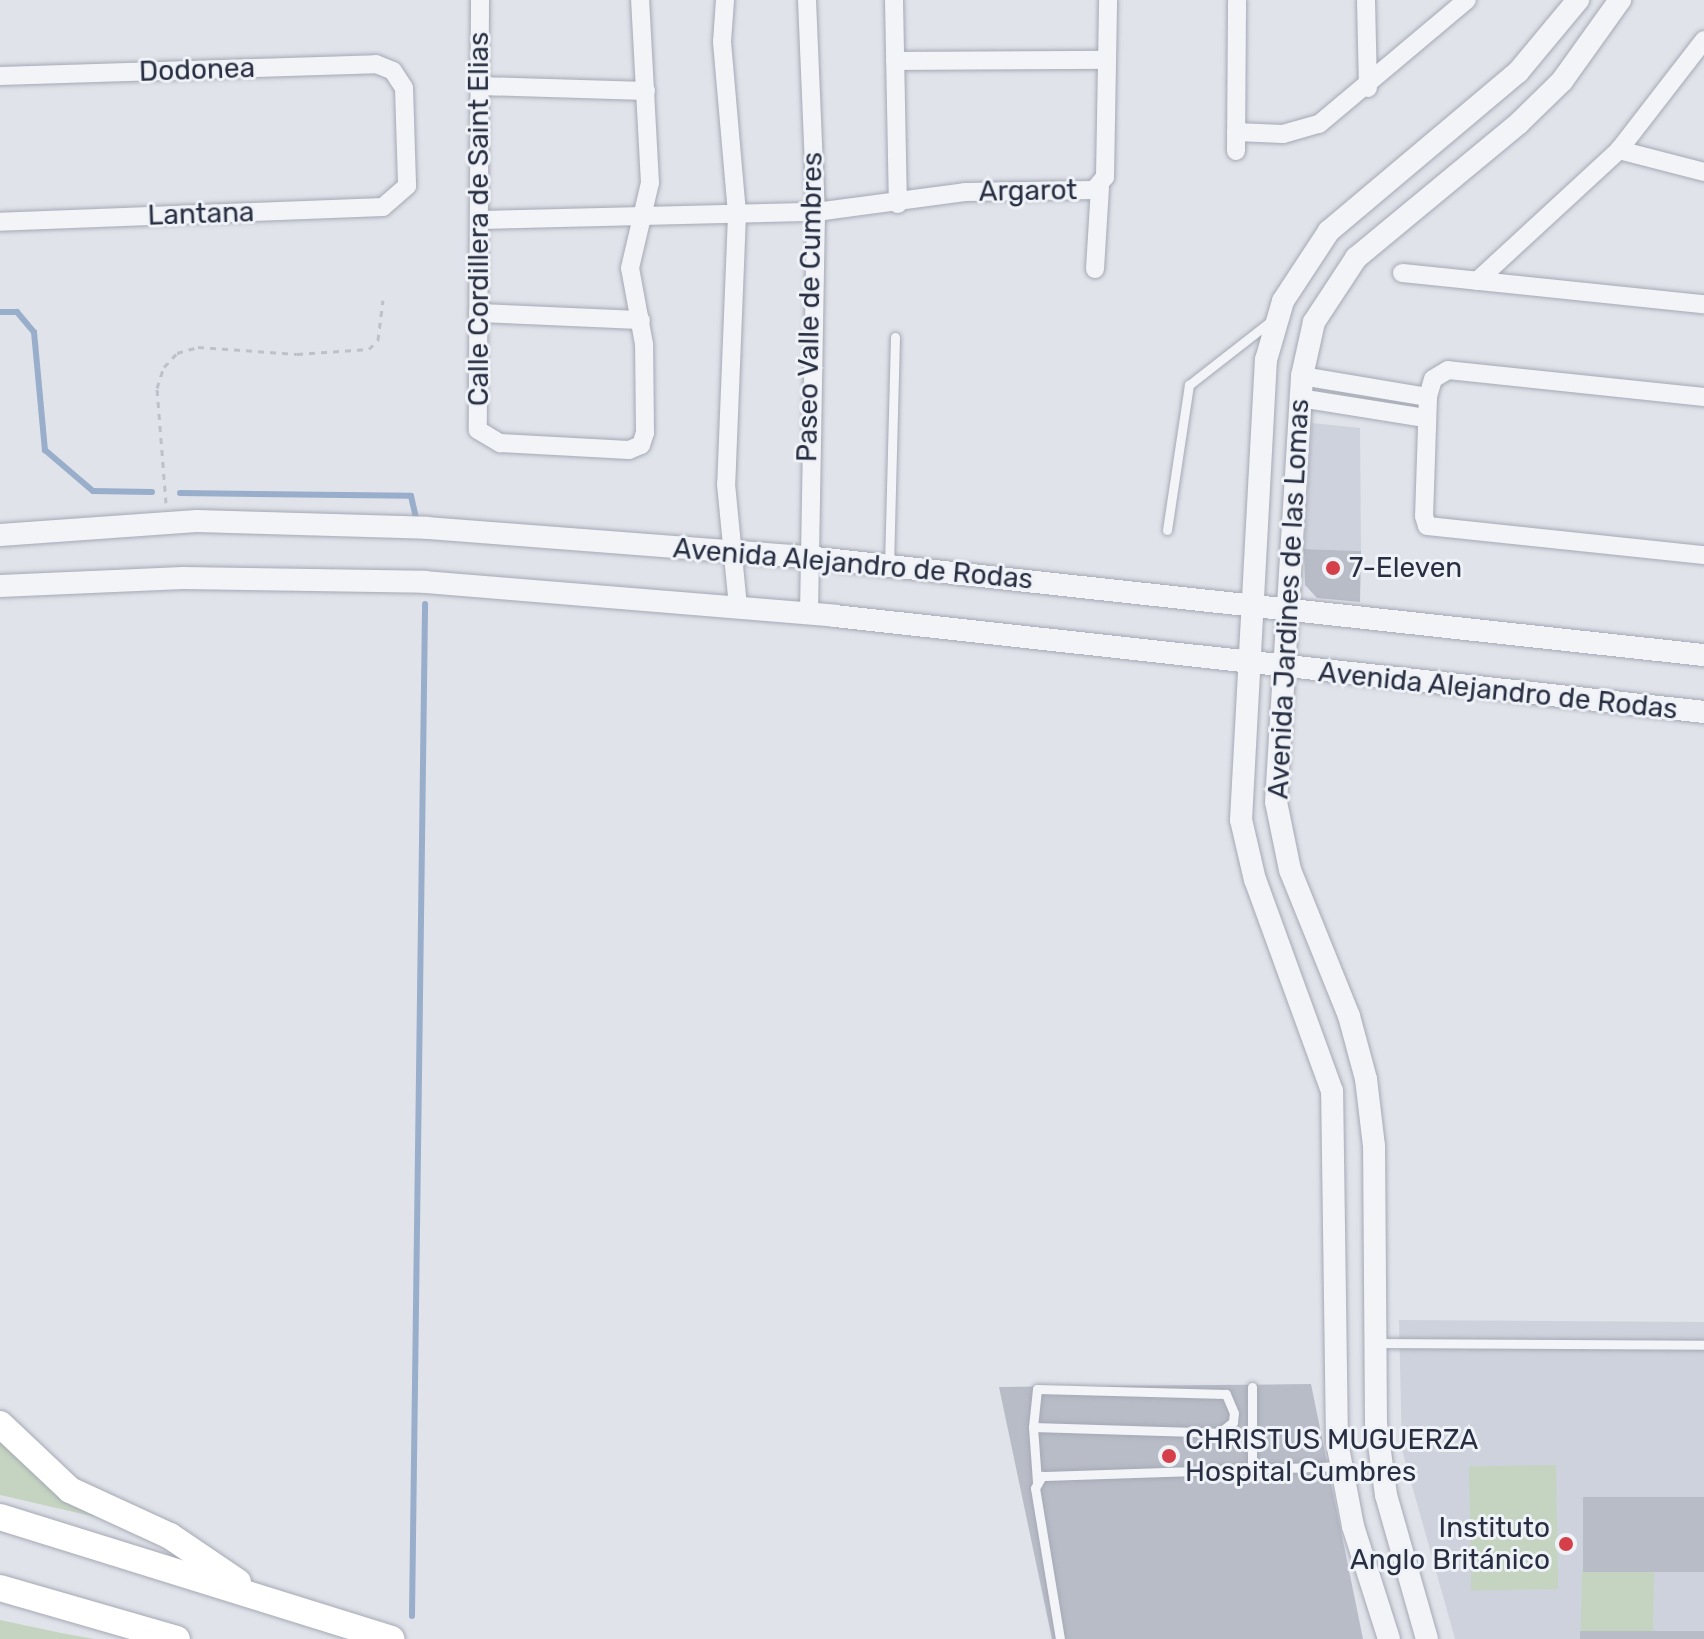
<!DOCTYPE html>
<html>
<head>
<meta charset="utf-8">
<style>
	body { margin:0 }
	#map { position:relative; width:1704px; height:1639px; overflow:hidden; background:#e0e3ea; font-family:Rubik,sans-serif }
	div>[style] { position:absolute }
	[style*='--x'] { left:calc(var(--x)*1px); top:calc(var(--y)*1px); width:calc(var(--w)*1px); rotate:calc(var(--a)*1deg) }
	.built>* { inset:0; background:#ced2dc }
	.green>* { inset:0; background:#c4d4c0; transform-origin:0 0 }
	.stream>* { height:6px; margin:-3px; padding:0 3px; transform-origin:3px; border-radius:3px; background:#99aecb }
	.building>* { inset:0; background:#b7bcc7; transform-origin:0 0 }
	.path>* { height:3px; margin-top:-1.5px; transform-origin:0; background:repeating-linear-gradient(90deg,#bec1c9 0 6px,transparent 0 12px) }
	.roads { filter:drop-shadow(0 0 2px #a5a9b4) drop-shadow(0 0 2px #a5a9b4) }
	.service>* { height:9px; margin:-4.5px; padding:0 4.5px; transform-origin:4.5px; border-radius:4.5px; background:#f3f4f8 }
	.minor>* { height:18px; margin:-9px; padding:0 9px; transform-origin:9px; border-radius:9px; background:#f3f4f8 }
	.tertiary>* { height:22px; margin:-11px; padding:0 11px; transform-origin:11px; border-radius:11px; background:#f3f4f8 }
	.secondary>* { height:26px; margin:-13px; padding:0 13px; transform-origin:13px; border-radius:13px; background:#fff }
	.dots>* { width:22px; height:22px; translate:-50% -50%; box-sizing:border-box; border:4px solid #eff2f7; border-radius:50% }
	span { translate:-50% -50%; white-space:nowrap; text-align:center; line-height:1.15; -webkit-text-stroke:6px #eff2f7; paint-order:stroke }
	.street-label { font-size:28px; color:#282f42 }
	.poi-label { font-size:28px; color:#282f42 }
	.left { translate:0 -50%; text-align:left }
	.right { translate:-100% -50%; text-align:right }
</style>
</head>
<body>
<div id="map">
	<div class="built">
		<div style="clip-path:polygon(1312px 423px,1360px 428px,1361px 551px,1304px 549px)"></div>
		<div style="clip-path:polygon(1399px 1320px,1704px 1322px,1704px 1639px,1455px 1639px,1402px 1450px)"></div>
	</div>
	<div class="green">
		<div style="clip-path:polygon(0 1436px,77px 1505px,100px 1518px,0 1495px)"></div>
		<div style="left:1556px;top:1465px;width:124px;height:87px;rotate:89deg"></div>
		<div style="left:1582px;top:1571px;width:72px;height:61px;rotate:1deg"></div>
		<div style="clip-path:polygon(0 1620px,61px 1633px,94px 1639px,0 1639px)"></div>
	</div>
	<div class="stream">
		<div style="--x:0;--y:312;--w:17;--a:0"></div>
		<div style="--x:17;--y:312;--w:26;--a:50"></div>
		<div style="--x:34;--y:332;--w:119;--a:84.7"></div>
		<div style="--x:45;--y:450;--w:63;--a:40.5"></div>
		<div style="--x:93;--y:491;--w:59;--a:1"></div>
		<div style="--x:180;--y:493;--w:231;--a:0.7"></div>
		<div style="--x:411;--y:496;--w:23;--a:77"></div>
		<div style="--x:412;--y:1616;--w:1012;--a:-89.26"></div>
	</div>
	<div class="building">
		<div style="clip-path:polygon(1304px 549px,1361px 551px,1360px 602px,1317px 598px,1305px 585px)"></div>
		<div style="clip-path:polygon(1311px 1384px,1363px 1639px,1052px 1639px,999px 1387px)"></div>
		<div style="left:1704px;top:1497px;width:75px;height:121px;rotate:90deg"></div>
		<div style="left:1704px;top:1631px;width:8px;height:124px;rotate:90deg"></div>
	</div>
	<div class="path">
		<div style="--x:166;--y:503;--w:115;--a:-94.5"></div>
		<div style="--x:157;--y:388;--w:22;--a:-72"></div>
		<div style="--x:164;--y:367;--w:19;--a:-47"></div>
		<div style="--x:177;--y:353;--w:22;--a:-16"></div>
		<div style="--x:198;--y:347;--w:99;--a:4"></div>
		<div style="--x:297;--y:354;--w:72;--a:-4"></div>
		<div style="--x:369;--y:349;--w:13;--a:-45"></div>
		<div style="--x:378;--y:340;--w:40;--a:-82.9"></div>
	</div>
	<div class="roads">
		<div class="service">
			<div style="--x:1167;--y:530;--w:147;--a:-81.4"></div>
			<div style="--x:1189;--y:385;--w:110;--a:-38"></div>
			<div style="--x:889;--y:566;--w:229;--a:-88.5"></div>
			<div style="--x:1376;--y:1343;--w:328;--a:0.3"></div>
			<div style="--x:1252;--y:1387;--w:85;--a:90"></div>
			<div style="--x:1033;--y:1427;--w:186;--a:1.8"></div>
			<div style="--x:1219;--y:1433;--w:18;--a:-38"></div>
			<div style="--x:1233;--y:1422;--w:9;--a:-84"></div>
			<div style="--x:1234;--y:1413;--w:21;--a:-113"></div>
			<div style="--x:1226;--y:1394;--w:189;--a:-178.5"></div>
			<div style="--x:1037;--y:1389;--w:38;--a:96"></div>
			<div style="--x:1033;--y:1427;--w:55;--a:85.8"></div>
			<div style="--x:1060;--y:1639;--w:153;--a:-99.4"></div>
			<div style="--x:1035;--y:1488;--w:14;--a:-60"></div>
			<div style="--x:1042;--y:1476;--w:299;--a:-1.9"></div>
		</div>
		<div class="minor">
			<div style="--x:480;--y:0;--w:430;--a:90.3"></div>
			<div style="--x:478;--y:430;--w:26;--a:31"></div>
			<div style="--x:500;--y:443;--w:129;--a:3.1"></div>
			<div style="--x:629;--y:450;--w:13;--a:-23"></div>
			<div style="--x:641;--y:445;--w:13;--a:-72"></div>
			<div style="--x:645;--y:433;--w:89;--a:-90.6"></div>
			<div style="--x:644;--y:344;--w:77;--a:-100.4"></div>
			<div style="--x:630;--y:268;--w:87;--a:-76.8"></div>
			<div style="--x:650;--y:183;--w:183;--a:-93.1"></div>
			<div style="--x:725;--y:0;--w:42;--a:94.1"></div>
			<div style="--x:722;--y:42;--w:174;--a:85"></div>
			<div style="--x:737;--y:215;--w:269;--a:92.3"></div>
			<div style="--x:726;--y:484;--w:124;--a:84.4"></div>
			<div style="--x:807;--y:0;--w:212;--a:87.6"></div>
			<div style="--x:816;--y:212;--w:402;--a:91"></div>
			<div style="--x:894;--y:0;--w:204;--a:88.9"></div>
			<div style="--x:1366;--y:0;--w:88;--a:88.7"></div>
			<div style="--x:895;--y:61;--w:212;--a:-0.3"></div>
			<div style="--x:0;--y:76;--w:376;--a:-1.8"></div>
			<div style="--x:376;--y:64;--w:18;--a:22"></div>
			<div style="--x:393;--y:71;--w:20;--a:57"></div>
			<div style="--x:404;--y:88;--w:98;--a:88.2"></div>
			<div style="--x:407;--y:186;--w:32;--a:139"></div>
			<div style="--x:383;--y:207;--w:383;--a:177.8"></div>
			<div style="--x:480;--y:86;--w:166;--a:1.7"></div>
			<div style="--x:1236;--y:132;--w:47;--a:2.4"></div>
			<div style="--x:1283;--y:134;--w:37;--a:-16"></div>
			<div style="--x:1319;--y:124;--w:193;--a:-40"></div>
			<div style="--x:1619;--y:150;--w:88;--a:14.5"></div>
			<div style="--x:1236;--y:151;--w:151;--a:-89.6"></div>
			<div style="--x:479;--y:220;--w:337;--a:-1.4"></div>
			<div style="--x:816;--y:212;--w:150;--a:-7.6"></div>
			<div style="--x:965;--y:192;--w:129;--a:-0.9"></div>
			<div style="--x:1094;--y:190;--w:17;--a:-50"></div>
			<div style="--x:1105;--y:177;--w:177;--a:-89"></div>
			<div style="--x:1095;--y:269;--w:82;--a:-86.5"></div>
			<div style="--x:1402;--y:273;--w:304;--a:5.9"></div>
			<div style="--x:1477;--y:281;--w:193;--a:-42.7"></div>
			<div style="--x:1619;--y:150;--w:139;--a:-52.3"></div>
			<div style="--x:478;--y:313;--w:163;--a:2.5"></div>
			<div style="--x:1302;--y:376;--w:128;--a:9.5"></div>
			<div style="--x:1704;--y:397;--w:257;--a:-174"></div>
			<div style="--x:1448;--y:370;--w:17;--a:149"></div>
			<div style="--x:1433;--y:379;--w:19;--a:106"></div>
			<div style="--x:1428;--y:397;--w:119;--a:91.9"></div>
			<div style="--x:1424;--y:516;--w:10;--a:73"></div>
			<div style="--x:1427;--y:526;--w:279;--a:6"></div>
			<div style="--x:1300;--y:398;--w:127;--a:9.1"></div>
		</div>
		<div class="tertiary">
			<div style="--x:0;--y:535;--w:197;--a:-4.1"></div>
			<div style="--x:197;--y:521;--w:230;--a:1.7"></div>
			<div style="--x:427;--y:528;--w:381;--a:4.4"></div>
			<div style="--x:807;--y:557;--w:902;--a:6.24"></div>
			<div style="--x:0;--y:586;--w:183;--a:-2.5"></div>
			<div style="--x:183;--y:578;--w:242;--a:0.9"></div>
			<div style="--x:425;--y:582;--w:411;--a:4.7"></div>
			<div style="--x:835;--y:616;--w:874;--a:6.3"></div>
			<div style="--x:1389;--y:1639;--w:119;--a:-107.7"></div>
			<div style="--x:1353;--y:1526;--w:86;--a:-100.8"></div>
			<div style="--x:1337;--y:1442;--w:351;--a:-90.8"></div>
			<div style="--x:1332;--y:1091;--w:225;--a:-110"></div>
			<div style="--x:1255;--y:880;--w:62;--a:-103.1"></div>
			<div style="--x:1241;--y:820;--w:461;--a:-86.9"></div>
			<div style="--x:1266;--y:360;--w:61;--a:-73.9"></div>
			<div style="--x:1283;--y:301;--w:84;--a:-56.7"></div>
			<div style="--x:1329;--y:231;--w:247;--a:-40.1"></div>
			<div style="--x:1518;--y:72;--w:94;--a:-50.2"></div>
			<div style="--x:1427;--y:1639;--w:150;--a:-105.9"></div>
			<div style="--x:1386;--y:1495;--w:73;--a:-97.9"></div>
			<div style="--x:1376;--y:1423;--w:277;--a:-90.4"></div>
			<div style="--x:1374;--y:1146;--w:67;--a:-96.8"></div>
			<div style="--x:1366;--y:1079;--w:65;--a:-105.1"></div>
			<div style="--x:1349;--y:1016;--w:157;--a:-112"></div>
			<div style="--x:1290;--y:870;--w:69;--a:-101.6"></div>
			<div style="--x:1276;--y:802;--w:427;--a:-86.5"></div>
			<div style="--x:1302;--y:376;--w:55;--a:-77.5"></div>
			<div style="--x:1314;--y:322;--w:77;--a:-56.7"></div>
			<div style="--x:1356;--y:258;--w:210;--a:-39.6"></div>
			<div style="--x:1518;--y:124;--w:62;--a:-44.3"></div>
			<div style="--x:1562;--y:81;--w:100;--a:-54.4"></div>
		</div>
		<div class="secondary">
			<div style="--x:0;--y:1424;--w:96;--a:43.3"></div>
			<div style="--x:70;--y:1490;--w:110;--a:24.7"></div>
			<div style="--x:170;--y:1536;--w:82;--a:34.1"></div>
			<div style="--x:0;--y:1517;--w:410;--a:17.3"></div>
			<div style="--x:0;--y:1588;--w:184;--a:16.1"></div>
		</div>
	</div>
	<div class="dots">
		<div style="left:1333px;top:568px;background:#d53f4a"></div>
		<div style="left:1169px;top:1456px;background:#d53f4a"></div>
		<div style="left:1566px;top:1544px;background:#d53f4a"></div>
	</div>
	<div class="street-label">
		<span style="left:197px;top:70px;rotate:-2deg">Dodonea</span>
		<span style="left:1028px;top:191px;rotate:-1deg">Argarot</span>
		<span style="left:201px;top:214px;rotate:-2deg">Lantana</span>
		<span style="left:479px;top:219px;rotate:-90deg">Calle Cordillera de Saint Elias</span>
		<span style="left:810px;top:307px;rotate:-89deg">Paseo Valle de Cumbres</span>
		<span style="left:853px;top:564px;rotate:5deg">Avenida Alejandro de Rodas</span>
		<span style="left:1289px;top:599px;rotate:-87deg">Avenida Jardines de las Lomas</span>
		<span style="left:1498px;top:691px;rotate:6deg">Avenida Alejandro de Rodas</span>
	</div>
	<div class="poi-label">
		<span class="left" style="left:1349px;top:568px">7-Eleven</span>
		<span class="left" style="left:1185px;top:1456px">CHRISTUS MUGUERZA<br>Hospital Cumbres</span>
		<span class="right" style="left:1550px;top:1544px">Instituto<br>Anglo Británico</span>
	</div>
</div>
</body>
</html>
